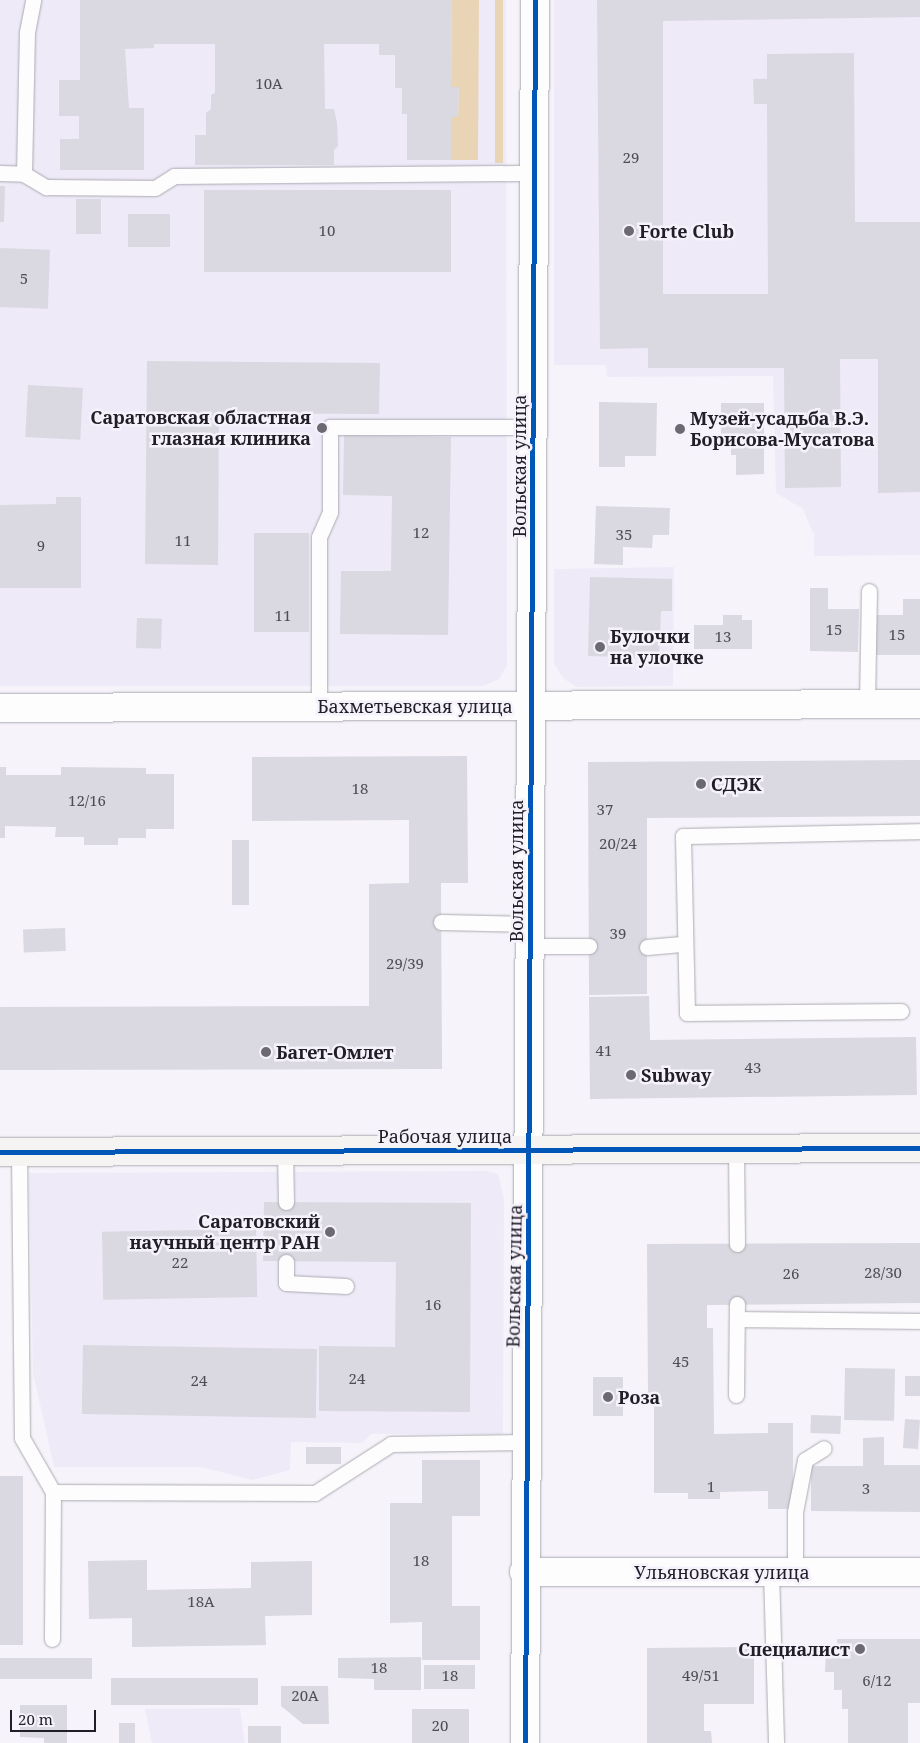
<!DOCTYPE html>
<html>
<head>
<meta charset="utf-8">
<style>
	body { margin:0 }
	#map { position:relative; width:920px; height:1743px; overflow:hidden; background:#f6f4fa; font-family:"Noto Serif",serif }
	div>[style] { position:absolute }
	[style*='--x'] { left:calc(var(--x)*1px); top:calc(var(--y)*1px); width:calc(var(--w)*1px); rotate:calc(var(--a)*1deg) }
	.built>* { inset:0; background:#eeeaf8 }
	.green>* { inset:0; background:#e9d4b6; transform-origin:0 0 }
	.building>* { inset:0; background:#dad8e0; transform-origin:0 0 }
	.roads { filter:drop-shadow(0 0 1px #acaab1) drop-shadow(0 0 1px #acaab1) }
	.lane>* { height:15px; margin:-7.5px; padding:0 7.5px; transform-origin:7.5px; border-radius:7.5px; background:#fefdfe }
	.street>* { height:28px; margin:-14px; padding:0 14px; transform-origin:14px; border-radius:14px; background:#fefdfe }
	.secondary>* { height:28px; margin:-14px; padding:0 14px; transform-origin:14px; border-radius:14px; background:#f5f4f2 }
	.cycleway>* { height:5px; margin:-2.5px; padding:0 2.5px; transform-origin:2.5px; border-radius:2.5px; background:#0057b8 }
	.dots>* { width:14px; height:14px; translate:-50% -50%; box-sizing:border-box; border:2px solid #f5f2fc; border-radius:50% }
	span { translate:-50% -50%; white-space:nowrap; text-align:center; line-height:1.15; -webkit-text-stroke:5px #f5f2fc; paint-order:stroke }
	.number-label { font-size:15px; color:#4f4c55 }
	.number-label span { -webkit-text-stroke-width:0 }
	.poi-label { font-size:18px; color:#211e27; font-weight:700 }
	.left { translate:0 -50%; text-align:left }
	.right { translate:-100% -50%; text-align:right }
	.street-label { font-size:18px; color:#211e27 }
	.scale { position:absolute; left:10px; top:1710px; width:86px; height:22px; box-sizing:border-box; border:2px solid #211e27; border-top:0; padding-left:6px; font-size:15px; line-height:18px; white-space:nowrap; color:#211e27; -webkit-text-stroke:4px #f5f2fc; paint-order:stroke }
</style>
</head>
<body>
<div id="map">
	<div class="built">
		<div style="clip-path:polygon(0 0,506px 0,507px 666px,499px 679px,483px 686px,0 686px)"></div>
		<div style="clip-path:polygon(554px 0,920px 0,920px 555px,814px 556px,814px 535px,803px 509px,776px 493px,773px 376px,607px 377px,606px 365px,554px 365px)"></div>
		<div style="clip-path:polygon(674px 567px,673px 686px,577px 687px,564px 679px,554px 664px,554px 569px)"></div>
		<div style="clip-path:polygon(486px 1171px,498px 1174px,504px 1199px,503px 1434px,371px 1434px,362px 1443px,291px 1442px,290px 1470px,253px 1480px,201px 1467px,54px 1467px,33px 1373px,29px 1173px)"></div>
		<div style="clip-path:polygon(240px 1708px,245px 1743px,152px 1743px,145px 1709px)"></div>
	</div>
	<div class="green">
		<div style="clip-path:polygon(452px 0,479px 0,478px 160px,451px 160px,451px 117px,458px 117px,459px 87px,451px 87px)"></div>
		<div style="left:495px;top:0;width:8px;height:163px"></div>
	</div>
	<div class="building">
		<div style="clip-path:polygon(80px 0,452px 0,451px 87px,459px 87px,458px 117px,451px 117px,451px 160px,407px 160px,407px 114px,402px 114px,402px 88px,395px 88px,395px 55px,379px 55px,379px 44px,324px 44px,325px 109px,334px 109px,337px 123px,338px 146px,334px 150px,334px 165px,195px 165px,195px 135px,206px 135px,206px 113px,211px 109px,211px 95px,215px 93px,215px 44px,154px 44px,154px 48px,125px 49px,129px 108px,144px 108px,144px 170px,60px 170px,60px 139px,79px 139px,79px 116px,59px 116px,59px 80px,80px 80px)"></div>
		<div style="clip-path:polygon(597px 0,920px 0,920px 17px,663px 21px,663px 294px,768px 294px,767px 104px,754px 104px,753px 79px,767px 79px,767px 54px,854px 53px,855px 222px,920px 222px,920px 492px,878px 493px,878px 359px,840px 359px,841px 487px,785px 488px,784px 368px,648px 368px,648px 348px,600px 349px)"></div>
		<div style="clip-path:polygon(0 186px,5px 186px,4px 222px,0 222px)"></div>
		<div style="left:204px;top:190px;width:247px;height:82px"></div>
		<div style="left:101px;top:199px;width:35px;height:25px;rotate:90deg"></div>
		<div style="left:128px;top:214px;width:42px;height:33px"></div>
		<div style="left:0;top:248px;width:50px;height:59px;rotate:2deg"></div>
		<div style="clip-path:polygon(147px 361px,380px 363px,379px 414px,219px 413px,218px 565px,145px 564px)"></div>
		<div style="left:28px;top:385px;width:55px;height:52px;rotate:3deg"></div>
		<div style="clip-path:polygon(599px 402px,657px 403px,656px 456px,625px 456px,625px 467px,599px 467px)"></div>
		<div style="clip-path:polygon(721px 403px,764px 403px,764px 474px,736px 475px,736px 455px,731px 455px,731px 443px,721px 443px)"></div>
		<div style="clip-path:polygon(344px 435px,451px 437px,448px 635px,340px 634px,341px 571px,391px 571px,392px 496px,343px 495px)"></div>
		<div style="clip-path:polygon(56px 497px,81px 497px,81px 588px,0 588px,0 505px,56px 504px)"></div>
		<div style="clip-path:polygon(596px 506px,670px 508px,669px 535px,653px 535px,652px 548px,623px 547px,623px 565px,594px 564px)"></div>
		<div style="left:254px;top:533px;width:55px;height:99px"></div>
		<div style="clip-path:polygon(590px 577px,672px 579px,672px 611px,661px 611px,659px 658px,588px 656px)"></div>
		<div style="clip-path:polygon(810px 588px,828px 588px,828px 609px,859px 609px,858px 652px,810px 651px)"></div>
		<div style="clip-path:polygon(903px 599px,920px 599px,920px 655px,875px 655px,875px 615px,903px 615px)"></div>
		<div style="clip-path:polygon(723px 615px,742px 615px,742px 620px,752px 620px,752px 649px,694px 649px,694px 625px,723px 625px)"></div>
		<div style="left:137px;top:618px;width:25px;height:30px;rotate:2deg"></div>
		<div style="clip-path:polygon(467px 756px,468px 883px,441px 883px,442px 1069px,0 1070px,0 1007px,369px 1006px,369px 884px,409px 883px,409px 820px,252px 821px,252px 757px)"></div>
		<div style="clip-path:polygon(920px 760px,920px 816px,647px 818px,647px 994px,589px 995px,588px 762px)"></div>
		<div style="clip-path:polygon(0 767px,6px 767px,6px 775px,61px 775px,61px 767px,146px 768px,146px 774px,174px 774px,174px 829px,146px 829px,146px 838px,118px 838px,118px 845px,84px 845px,84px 837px,55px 837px,56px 827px,5px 826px,5px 838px,0 838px)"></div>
		<div style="left:232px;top:840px;width:17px;height:65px"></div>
		<div style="left:65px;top:928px;width:23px;height:42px;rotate:88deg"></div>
		<div style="clip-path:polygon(649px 996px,650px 1040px,916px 1037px,917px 1095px,590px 1099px,589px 997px)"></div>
		<div style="clip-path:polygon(264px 1202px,471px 1203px,470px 1412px,319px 1411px,319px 1346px,395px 1347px,396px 1262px,263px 1261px)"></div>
		<div style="left:256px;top:1229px;width:68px;height:154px;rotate:89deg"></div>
		<div style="clip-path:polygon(920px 1243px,920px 1303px,707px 1305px,707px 1328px,713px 1328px,714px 1434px,768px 1433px,768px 1423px,793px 1423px,793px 1509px,768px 1509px,768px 1491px,720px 1492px,720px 1499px,688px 1499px,688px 1493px,654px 1493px,654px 1395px,648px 1395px,647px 1244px)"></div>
		<div style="left:83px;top:1345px;width:234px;height:69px;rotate:1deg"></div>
		<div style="left:845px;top:1368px;width:50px;height:52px;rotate:1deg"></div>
		<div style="left:905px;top:1376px;width:15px;height:20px"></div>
		<div style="left:593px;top:1377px;width:30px;height:39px"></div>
		<div style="left:811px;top:1415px;width:30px;height:18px;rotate:2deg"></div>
		<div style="left:905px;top:1419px;width:15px;height:29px;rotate:4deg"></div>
		<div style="clip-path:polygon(884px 1437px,884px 1465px,920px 1465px,920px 1512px,811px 1511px,811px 1466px,863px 1466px,863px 1438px)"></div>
		<div style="left:306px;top:1447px;width:35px;height:17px"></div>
		<div style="clip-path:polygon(422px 1460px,480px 1460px,480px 1516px,452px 1516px,452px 1606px,480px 1606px,480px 1660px,422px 1660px,422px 1622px,390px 1623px,390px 1503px,422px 1503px)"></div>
		<div style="left:0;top:1476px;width:23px;height:169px"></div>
		<div style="clip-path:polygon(147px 1560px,147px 1590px,251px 1588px,251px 1562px,312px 1561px,312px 1615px,265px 1616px,266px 1645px,132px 1647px,132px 1618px,89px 1619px,88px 1561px)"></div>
		<div style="clip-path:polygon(837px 1639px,920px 1639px,920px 1703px,908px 1703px,908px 1743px,848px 1743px,848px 1709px,842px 1709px,842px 1690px,834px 1690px,834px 1672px,825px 1672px,826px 1646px,837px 1647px)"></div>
		<div style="clip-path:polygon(754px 1647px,754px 1704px,704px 1704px,704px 1731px,711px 1731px,712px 1743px,647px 1743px,647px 1648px)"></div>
		<div style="clip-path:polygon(421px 1657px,421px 1690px,374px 1690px,374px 1679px,338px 1678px,338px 1658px)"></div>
		<div style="left:0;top:1658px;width:92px;height:21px"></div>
		<div style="left:424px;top:1665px;width:51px;height:24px"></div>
		<div style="left:111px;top:1678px;width:147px;height:27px"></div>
		<div style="clip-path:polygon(281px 1686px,328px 1686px,329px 1724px,303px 1724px,281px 1706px)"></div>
		<div style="clip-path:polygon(20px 1705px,67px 1705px,67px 1743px,44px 1743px,44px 1738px,20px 1737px)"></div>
		<div style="left:412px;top:1709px;width:57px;height:34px"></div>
		<div style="left:119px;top:1723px;width:16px;height:20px"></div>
		<div style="left:281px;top:1726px;width:17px;height:33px;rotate:90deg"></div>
	</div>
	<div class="roads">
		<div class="lane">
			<div style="--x:0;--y:173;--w:24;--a:2"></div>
			<div style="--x:24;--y:174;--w:26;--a:31"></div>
			<div style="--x:46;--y:187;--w:109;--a:0.5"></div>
			<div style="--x:155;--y:188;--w:22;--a:-32"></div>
			<div style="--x:174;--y:176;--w:359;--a:-0.5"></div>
			<div style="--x:24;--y:174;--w:142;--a:-88.8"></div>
			<div style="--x:27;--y:32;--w:33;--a:-79"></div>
			<div style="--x:867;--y:704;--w:113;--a:-89"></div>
			<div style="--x:319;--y:707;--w:170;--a:-90"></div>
			<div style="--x:319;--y:537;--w:27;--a:-66"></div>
			<div style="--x:330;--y:512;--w:85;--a:-90"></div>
			<div style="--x:330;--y:427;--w:203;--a:0"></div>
			<div style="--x:441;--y:922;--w:89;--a:1.3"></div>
			<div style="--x:530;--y:946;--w:59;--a:0"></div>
			<div style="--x:647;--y:947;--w:37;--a:-5"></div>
			<div style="--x:901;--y:1011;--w:214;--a:179.5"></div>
			<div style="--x:687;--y:1013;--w:177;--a:-91.3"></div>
			<div style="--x:683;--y:836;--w:237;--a:-1.2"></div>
			<div style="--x:736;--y:1149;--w:95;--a:89.4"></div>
			<div style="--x:285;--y:1151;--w:51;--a:88.9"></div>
			<div style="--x:19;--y:1152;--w:286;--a:89.4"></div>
			<div style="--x:22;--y:1438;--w:62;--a:60.1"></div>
			<div style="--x:53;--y:1492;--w:147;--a:90.4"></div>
			<div style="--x:286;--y:1262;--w:21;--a:90"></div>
			<div style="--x:286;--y:1283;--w:60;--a:2.9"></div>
			<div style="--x:738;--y:1319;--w:182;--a:0.6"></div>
			<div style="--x:736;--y:1395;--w:91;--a:-89.4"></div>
			<div style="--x:53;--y:1492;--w:262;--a:0.2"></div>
			<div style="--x:315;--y:1493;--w:90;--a:-32.8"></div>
			<div style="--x:391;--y:1444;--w:134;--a:-0.9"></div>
			<div style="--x:771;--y:1572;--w:171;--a:88.3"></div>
			<div style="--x:795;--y:1572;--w:60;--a:-90"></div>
			<div style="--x:795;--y:1512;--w:53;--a:-79.1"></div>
			<div style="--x:805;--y:1460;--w:22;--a:-32"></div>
		</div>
		<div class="street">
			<div style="--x:0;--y:708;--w:920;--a:-0.25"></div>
			<div style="--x:524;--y:1572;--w:396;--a:0"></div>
			<div style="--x:525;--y:1743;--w:1743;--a:-89.67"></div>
		</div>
		<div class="secondary">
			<div style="--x:0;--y:1152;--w:920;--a:-0.25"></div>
		</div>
	</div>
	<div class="cycleway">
		<div style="--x:0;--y:1152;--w:920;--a:-0.25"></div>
		<div style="--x:525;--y:1743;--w:1743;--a:-89.67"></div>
	</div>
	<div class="dots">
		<div style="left:629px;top:231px;background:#6c6971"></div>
		<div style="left:322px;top:428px;background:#6c6971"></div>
		<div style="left:680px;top:429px;background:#6c6971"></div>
		<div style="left:600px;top:647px;background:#6c6971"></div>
		<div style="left:701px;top:784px;background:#6c6971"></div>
		<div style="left:266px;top:1052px;background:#6c6971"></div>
		<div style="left:631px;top:1075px;background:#6c6971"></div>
		<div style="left:330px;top:1232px;background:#6c6971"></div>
		<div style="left:608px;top:1397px;background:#6c6971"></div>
		<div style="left:860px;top:1649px;background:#6c6971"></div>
	</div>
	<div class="number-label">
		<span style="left:269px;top:84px">10А</span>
		<span style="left:631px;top:158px">29</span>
		<span style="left:327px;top:231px">10</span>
		<span style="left:24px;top:279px">5</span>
		<span style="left:421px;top:533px">12</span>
		<span style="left:624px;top:535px">35</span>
		<span style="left:183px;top:541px">11</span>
		<span style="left:41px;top:546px">9</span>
		<span style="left:283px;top:616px">11</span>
		<span style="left:834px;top:630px">15</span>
		<span style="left:897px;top:635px">15</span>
		<span style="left:723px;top:637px">13</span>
		<span style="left:360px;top:789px">18</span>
		<span style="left:87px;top:801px">12/16</span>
		<span style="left:605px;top:810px">37</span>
		<span style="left:618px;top:844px">20/24</span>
		<span style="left:618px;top:934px">39</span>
		<span style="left:405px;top:964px">29/39</span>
		<span style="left:604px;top:1051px">41</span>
		<span style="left:753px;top:1068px">43</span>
		<span style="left:180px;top:1263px">22</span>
		<span style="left:883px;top:1273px">28/30</span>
		<span style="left:791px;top:1274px">26</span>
		<span style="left:433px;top:1305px">16</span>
		<span style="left:681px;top:1362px">45</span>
		<span style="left:357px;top:1379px">24</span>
		<span style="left:199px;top:1381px">24</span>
		<span style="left:711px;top:1487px">1</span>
		<span style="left:866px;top:1489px">3</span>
		<span style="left:421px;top:1561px">18</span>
		<span style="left:201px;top:1602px">18А</span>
		<span style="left:379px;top:1668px">18</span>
		<span style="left:450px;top:1676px">18</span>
		<span style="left:701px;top:1676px">49/51</span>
		<span style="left:877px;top:1681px">6/12</span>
		<span style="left:305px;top:1696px">20А</span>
		<span style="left:440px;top:1726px">20</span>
	</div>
	<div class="poi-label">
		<span class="left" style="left:639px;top:231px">Forte Club</span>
		<span class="right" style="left:311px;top:428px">Саратовская областная<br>глазная клиника</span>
		<span class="left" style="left:690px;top:429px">Музей-усадьба В.Э.<br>Борисова-Мусатова</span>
		<span class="left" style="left:610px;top:647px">Булочки<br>на улочке</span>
		<span class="left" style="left:711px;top:784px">СДЭК</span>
		<span class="left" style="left:276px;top:1052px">Багет-Омлет</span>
		<span class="left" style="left:641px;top:1075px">Subway</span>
		<span class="right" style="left:320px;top:1232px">Саратовский<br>научный центр РАН</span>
		<span class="left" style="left:618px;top:1397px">Роза</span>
		<span class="right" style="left:850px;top:1649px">Специалист</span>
	</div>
	<div class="street-label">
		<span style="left:519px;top:466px;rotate:-90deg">Вольская улица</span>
		<span style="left:415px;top:706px">Бахметьевская улица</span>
		<span style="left:516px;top:871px;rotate:-90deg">Вольская улица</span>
		<span style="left:445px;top:1136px">Рабочая улица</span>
		<span style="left:514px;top:1276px;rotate:-89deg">Вольская улица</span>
		<span style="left:722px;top:1572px">Ульяновская улица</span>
	</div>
	<div class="scale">20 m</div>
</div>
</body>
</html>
